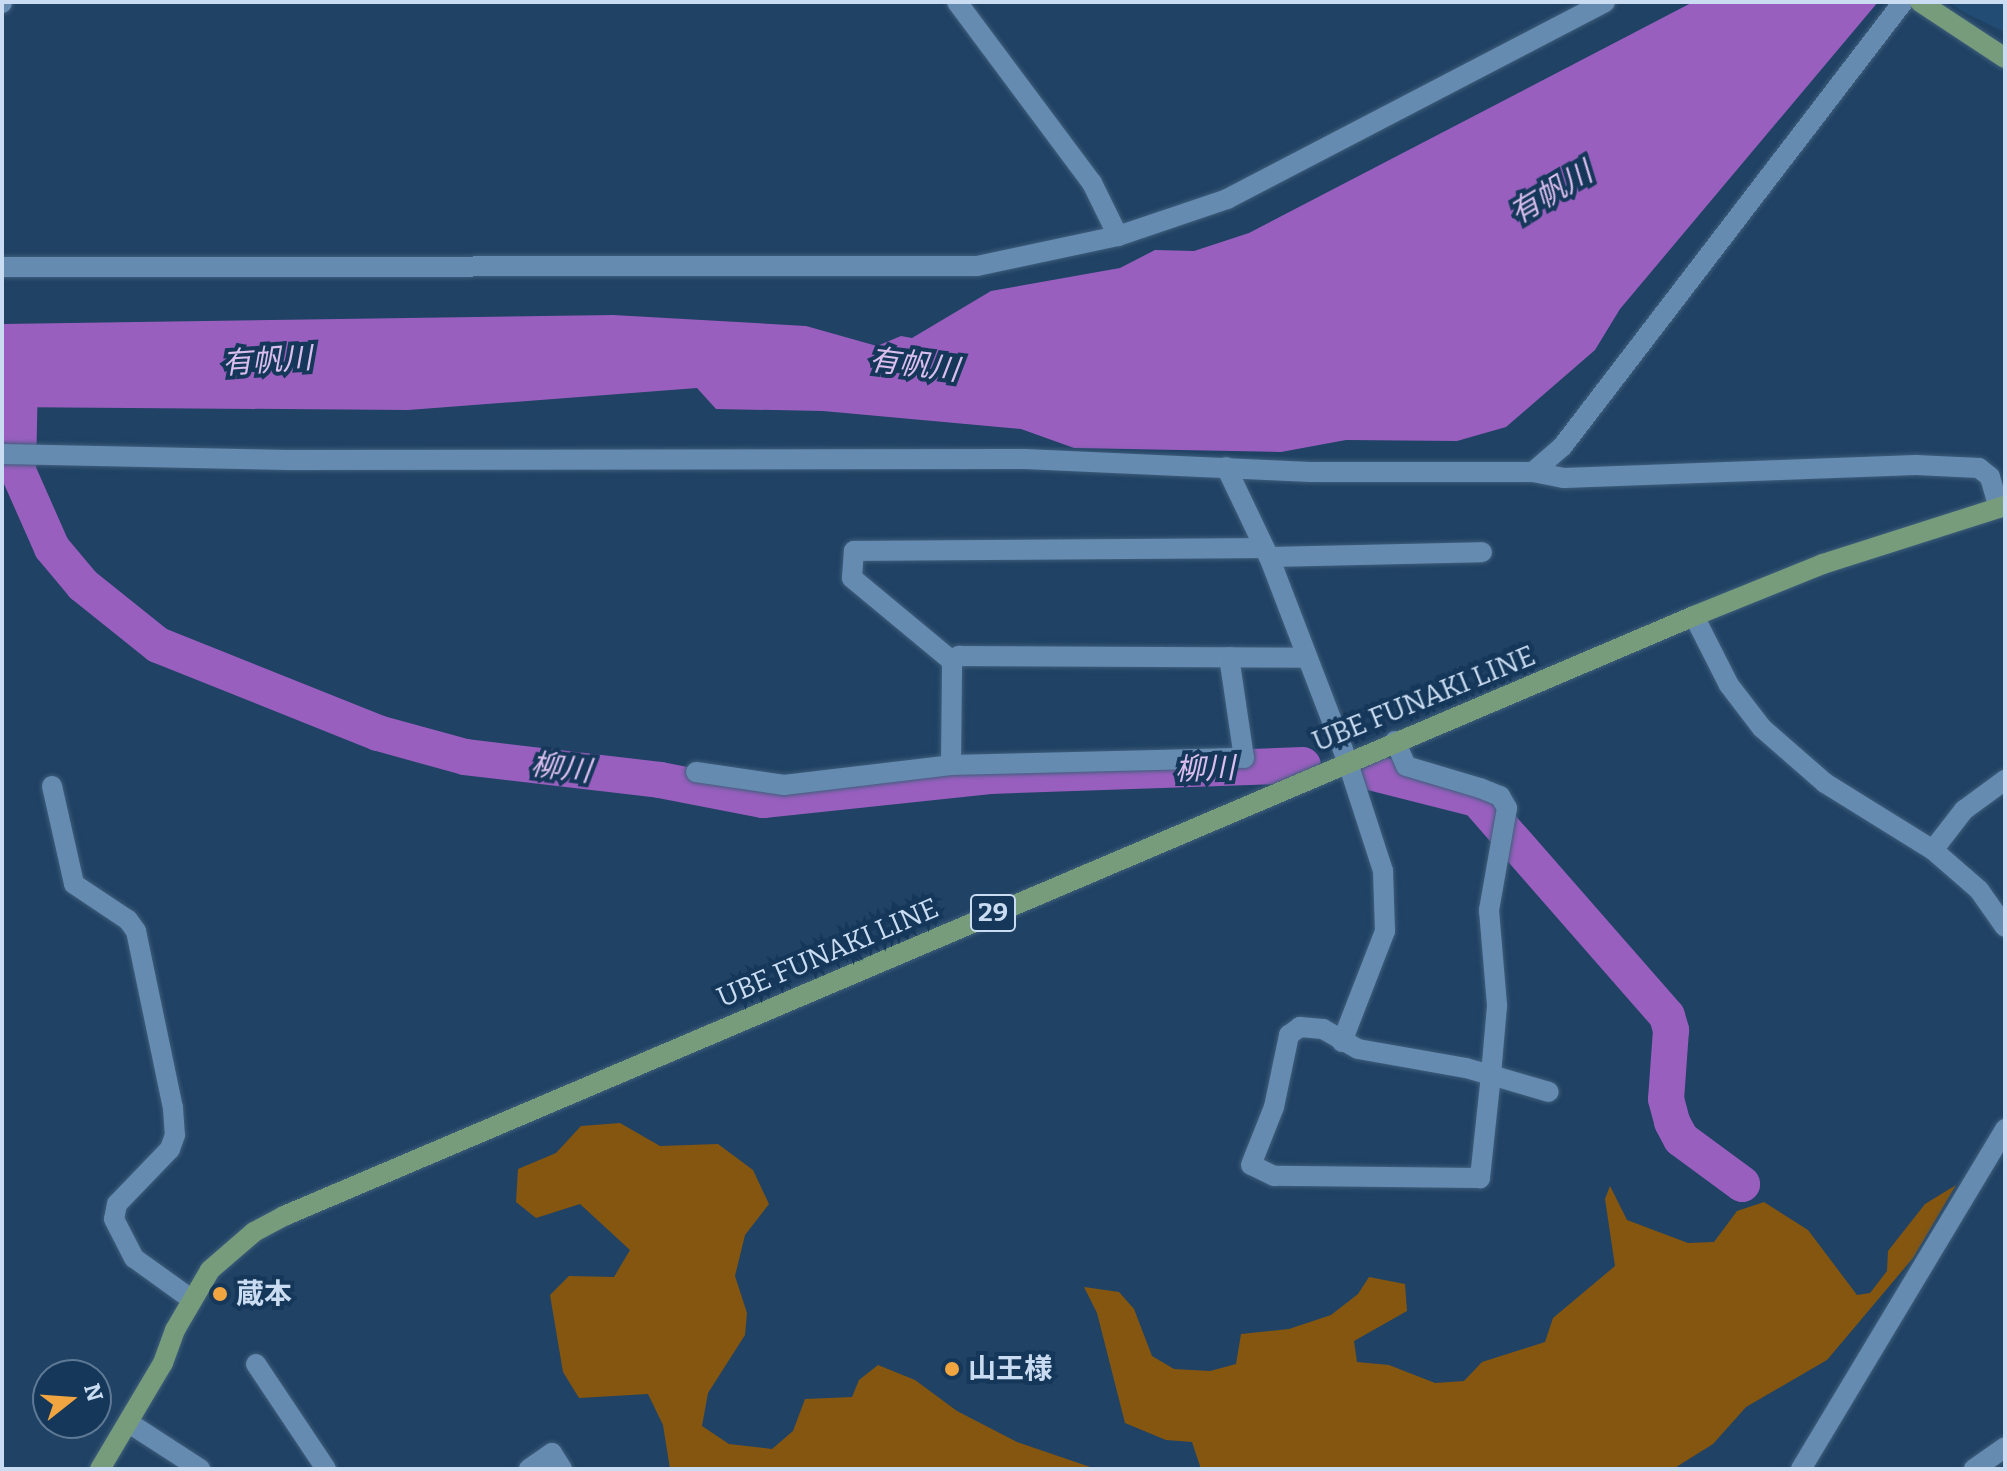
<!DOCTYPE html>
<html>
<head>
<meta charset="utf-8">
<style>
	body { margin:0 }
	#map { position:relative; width:2007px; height:1471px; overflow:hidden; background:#204264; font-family:Bitter,"Noto Sans JP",serif }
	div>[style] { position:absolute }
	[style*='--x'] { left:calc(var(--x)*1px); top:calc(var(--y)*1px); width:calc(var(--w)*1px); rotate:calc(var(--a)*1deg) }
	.built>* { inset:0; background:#234c74 }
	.green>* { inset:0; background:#855610 }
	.water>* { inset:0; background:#995fbf }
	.river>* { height:36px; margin:-18px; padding:0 18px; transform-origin:18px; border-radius:18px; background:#995fbf }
	.roads { filter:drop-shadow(0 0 2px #3f5e7b) drop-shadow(0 0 2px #3f5e7b) }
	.minor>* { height:20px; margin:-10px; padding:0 10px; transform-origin:10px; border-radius:10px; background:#668bb1 }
	.major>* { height:20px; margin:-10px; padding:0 10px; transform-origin:10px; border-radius:10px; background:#779c7c }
	.dots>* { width:22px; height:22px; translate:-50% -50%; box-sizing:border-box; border:4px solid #153759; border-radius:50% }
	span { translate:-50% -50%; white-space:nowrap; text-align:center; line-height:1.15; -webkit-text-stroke:8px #153759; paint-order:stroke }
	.shield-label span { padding:2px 6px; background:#153759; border:2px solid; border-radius:6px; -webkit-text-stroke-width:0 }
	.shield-label { font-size:26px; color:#c9dcf1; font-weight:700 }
	.street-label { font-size:28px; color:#c9dcf1 }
	.poi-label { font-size:28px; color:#c9dcf1; font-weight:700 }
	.left { translate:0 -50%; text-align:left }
	.water-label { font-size:30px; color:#d9beee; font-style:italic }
	.frame { position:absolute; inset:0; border:4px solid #c9dcf1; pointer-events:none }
	.north { position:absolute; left:32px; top:1359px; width:80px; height:80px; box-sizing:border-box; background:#153759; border:2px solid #5d7996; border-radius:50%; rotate:73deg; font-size:22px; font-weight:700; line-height:32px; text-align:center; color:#c9dcf1 }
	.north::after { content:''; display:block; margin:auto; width:28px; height:36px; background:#f1a540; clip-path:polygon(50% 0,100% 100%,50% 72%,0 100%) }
</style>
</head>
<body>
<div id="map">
	<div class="built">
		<div style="clip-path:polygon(1948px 2px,2005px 2px,2005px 32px,1965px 13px)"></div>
	</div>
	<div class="green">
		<div style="clip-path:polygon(620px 1123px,660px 1146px,718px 1144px,753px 1170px,769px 1204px,745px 1235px,735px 1276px,747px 1313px,745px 1335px,708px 1393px,702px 1426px,729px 1444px,772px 1449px,793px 1431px,805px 1399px,852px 1397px,859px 1380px,878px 1365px,915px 1380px,957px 1411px,1017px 1442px,1096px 1469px,670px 1469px,663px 1425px,648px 1394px,579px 1398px,563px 1372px,550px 1295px,569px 1276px,614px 1277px,630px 1250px,580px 1204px,536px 1218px,516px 1202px,518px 1169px,556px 1153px,581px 1126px)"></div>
		<div style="clip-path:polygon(1956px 1185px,1913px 1258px,1827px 1360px,1746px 1407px,1713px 1444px,1673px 1469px,1201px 1469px,1192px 1442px,1166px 1440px,1125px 1423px,1097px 1313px,1084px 1287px,1119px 1292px,1134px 1309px,1152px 1356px,1174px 1369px,1210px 1371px,1236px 1364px,1241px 1334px,1289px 1329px,1331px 1315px,1358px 1294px,1369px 1277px,1405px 1284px,1407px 1311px,1354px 1341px,1357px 1362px,1389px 1365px,1435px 1383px,1464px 1381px,1482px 1362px,1545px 1342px,1553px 1318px,1615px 1266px,1605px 1199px,1610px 1186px,1627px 1220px,1688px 1243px,1714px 1242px,1737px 1211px,1764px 1202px,1808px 1230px,1857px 1295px,1870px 1293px,1887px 1271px,1888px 1251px,1925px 1204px)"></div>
	</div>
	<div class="water">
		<div style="clip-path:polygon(1693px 2px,1878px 2px,1620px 309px,1595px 350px,1506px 427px,1457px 441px,1346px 440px,1281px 452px,1074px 448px,1021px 429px,823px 411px,716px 409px,697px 388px,408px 410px,2px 407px,2px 324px,613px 315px,806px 326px,877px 346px,901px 336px,912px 338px,991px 291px,1120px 268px,1155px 250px,1194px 251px,1249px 233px)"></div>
	</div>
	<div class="river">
		<div style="--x:20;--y:377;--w:94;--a:91.2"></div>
		<div style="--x:18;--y:471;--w:84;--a:66.2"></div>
		<div style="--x:52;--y:548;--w:48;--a:50"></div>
		<div style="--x:83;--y:585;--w:96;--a:38.7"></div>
		<div style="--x:158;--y:645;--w:237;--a:21.8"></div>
		<div style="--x:378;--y:733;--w:90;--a:15.4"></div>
		<div style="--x:465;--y:757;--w:196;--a:6.7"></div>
		<div style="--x:660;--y:780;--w:105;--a:11"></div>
		<div style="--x:763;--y:800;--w:228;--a:-6"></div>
		<div style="--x:990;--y:776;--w:313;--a:-2"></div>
		<div style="--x:1370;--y:772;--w:110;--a:14.2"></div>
		<div style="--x:1477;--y:799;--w:288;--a:48.8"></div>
		<div style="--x:1667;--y:1016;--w:15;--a:74"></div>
		<div style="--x:1671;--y:1030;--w:69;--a:94.1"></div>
		<div style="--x:1666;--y:1099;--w:24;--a:75"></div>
		<div style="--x:1672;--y:1122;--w:19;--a:62"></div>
		<div style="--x:1681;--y:1139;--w:76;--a:36.4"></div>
	</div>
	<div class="roads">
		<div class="minor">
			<div style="--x:957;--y:2;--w:226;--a:53.3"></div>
			<div style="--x:1092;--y:183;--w:59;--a:63.9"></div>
			<div style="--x:2;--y:3;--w:1;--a:-90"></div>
			<div style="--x:2;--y:267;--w:975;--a:-0.06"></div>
			<div style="--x:977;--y:266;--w:144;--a:-12"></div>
			<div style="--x:1118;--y:236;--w:115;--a:-18.7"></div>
			<div style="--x:1227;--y:199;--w:426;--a:-27.5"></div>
			<div style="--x:2;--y:454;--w:286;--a:1.2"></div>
			<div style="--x:288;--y:460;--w:737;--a:-0.08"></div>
			<div style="--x:1025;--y:459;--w:286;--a:2.6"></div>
			<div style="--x:1311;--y:472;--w:222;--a:0"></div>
			<div style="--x:1533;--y:472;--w:32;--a:11"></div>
			<div style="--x:1564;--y:478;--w:352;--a:-2.1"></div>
			<div style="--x:1916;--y:465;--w:63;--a:2.7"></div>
			<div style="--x:1979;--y:468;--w:14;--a:39"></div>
			<div style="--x:1990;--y:477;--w:32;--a:74"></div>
			<div style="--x:1226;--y:467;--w:100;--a:64.5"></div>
			<div style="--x:1269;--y:557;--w:217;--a:69"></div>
			<div style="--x:1347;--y:760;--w:117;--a:72"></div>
			<div style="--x:1383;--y:871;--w:60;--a:88.1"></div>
			<div style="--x:1385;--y:931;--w:119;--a:111.2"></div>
			<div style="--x:1533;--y:472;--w:38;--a:-41"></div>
			<div style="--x:1562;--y:447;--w:561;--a:-52.54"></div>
			<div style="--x:1269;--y:557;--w:213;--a:-1.3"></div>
			<div style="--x:1694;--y:616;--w:77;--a:63.1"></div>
			<div style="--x:1729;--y:685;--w:54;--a:52.5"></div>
			<div style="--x:1762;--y:728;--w:84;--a:41.1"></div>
			<div style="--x:1825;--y:783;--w:127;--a:31.8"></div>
			<div style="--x:1933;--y:850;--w:61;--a:41"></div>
			<div style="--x:1979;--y:890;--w:45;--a:54.9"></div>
			<div style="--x:952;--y:661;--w:130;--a:-140.3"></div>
			<div style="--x:852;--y:578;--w:27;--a:-86"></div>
			<div style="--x:854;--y:551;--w:409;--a:-0.4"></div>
			<div style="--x:1395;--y:741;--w:27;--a:66"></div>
			<div style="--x:1406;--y:766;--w:77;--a:16.6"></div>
			<div style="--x:1480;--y:788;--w:22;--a:22"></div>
			<div style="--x:1500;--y:796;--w:14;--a:60"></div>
			<div style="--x:1507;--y:808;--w:104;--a:100"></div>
			<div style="--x:1489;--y:910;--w:96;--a:85.2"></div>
			<div style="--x:1497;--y:1006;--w:69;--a:95"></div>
			<div style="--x:1491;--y:1075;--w:104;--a:96.1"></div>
			<div style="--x:1480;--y:1178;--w:206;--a:-179.4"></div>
			<div style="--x:1274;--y:1176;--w:25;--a:-154"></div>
			<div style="--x:1251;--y:1165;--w:62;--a:-68.4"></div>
			<div style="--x:1274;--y:1107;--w:74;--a:-78.2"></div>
			<div style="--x:1289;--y:1035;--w:14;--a:-36"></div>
			<div style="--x:1300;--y:1027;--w:23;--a:5"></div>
			<div style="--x:1323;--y:1029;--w:40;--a:29.7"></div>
			<div style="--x:1358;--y:1049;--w:110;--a:10"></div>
			<div style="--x:1466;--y:1068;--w:26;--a:16"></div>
			<div style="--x:1491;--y:1075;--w:60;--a:16.3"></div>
			<div style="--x:951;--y:765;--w:104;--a:-89.4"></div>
			<div style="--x:952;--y:661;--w:9;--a:-36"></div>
			<div style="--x:959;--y:656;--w:347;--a:0.3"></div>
			<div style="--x:696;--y:772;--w:89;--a:8.4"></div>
			<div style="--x:784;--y:785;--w:168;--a:-6.8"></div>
			<div style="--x:951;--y:765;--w:293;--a:-1.4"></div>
			<div style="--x:1244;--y:758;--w:102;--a:-98.4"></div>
			<div style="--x:52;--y:786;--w:100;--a:77.3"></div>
			<div style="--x:74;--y:884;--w:65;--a:33.7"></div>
			<div style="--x:128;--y:920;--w:14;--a:54"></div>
			<div style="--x:136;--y:931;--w:181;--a:78.2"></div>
			<div style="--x:173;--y:1108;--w:27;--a:86"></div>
			<div style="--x:175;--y:1135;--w:15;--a:110"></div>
			<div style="--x:170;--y:1149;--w:76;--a:133.9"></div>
			<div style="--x:117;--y:1204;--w:15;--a:101"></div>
			<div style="--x:114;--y:1219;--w:44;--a:62.9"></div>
			<div style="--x:134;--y:1258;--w:70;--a:35.7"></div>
			<div style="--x:1933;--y:850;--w:51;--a:-52.2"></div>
			<div style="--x:1964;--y:810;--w:51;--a:-36.2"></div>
			<div style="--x:256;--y:1364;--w:126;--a:56.3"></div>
			<div style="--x:129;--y:1423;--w:85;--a:32.9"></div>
			<div style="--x:529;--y:1469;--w:28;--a:-35"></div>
			<div style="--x:552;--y:1453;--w:19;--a:58"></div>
			<div style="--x:1801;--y:1469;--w:397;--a:-59"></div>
			<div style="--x:1974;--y:1469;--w:38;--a:-35"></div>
		</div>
		<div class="major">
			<div style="--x:1920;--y:2;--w:102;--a:33.4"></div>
			<div style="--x:100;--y:1469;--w:123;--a:-59.3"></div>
			<div style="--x:163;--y:1363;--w:35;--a:-70"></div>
			<div style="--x:175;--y:1330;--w:69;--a:-59.7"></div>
			<div style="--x:210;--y:1270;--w:58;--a:-40.8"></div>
			<div style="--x:254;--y:1232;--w:34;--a:-28"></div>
			<div style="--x:284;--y:1216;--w:1532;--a:-23.05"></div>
			<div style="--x:1694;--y:616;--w:139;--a:-22"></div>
			<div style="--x:1823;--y:564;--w:191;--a:-17.7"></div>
		</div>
	</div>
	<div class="dots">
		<div style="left:220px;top:1294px;background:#f1a540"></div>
		<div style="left:952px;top:1369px;background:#f1a540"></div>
	</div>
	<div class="shield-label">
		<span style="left:993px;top:913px">29</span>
	</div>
	<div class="street-label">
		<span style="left:1424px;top:699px;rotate:-22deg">UBE FUNAKI LINE</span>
		<span style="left:828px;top:953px;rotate:-23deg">UBE FUNAKI LINE</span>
	</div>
	<div class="poi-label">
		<span class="left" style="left:236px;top:1294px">蔵本</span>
		<span class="left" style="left:968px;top:1369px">山王様</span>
	</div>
	<div class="water-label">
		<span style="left:1551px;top:193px;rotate:-31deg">有帆川</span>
		<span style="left:267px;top:361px;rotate:-4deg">有帆川</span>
		<span style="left:914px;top:365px;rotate:7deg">有帆川</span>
		<span style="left:561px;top:768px;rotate:7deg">柳川</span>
		<span style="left:1205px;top:769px;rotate:-2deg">柳川</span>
	</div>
	<div class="frame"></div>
	<div class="north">N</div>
</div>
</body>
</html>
